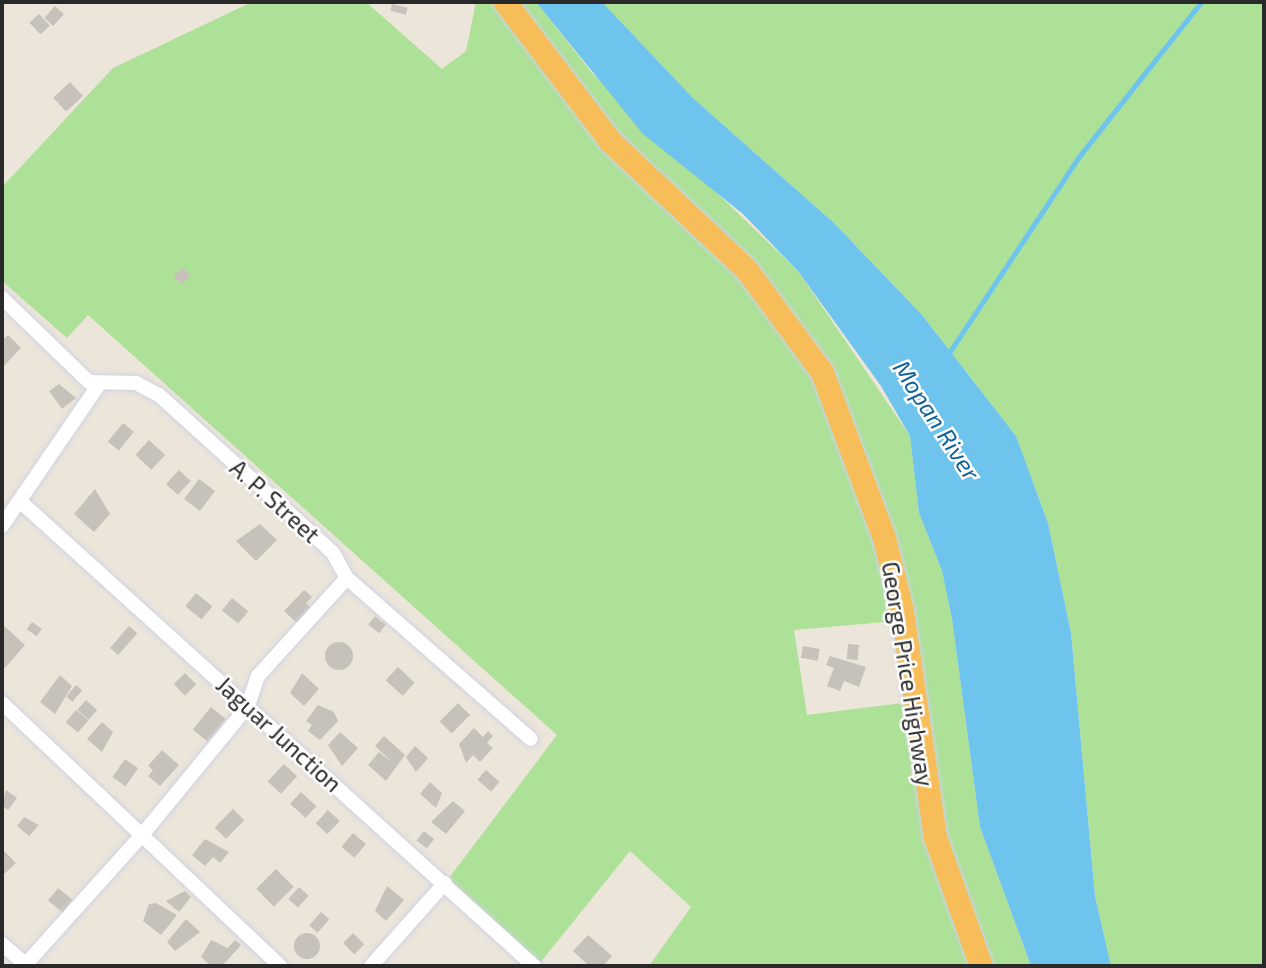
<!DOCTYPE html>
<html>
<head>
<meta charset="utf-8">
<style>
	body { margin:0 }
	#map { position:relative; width:1266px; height:968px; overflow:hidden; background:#ebe5da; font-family:"Exo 2",sans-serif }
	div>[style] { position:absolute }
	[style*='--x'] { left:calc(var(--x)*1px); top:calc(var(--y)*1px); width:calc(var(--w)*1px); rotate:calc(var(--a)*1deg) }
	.green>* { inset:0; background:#ace197 }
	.water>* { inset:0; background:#6ec4ed }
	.stream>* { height:4.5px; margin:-2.25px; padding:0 2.25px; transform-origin:2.25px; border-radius:2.25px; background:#6ec4ed }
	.building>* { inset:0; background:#c6c2ba; transform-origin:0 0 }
	.round { border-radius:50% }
	.roads { filter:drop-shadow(0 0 2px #d0d2e2) drop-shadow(0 0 2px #d0d2e2) }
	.minor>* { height:14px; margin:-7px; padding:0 7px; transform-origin:7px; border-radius:7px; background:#fff }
	.trunk>* { height:23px; margin:-11.5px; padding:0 11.5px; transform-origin:11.5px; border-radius:11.5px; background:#f6bd58 }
	span { translate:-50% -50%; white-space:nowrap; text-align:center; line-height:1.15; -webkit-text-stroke:5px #fff; paint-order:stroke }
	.street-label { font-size:23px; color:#292929 }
	.water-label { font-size:24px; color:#0f6197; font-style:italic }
	.frame { position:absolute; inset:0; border:4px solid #292929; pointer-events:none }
</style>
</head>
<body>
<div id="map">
	<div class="green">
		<div style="clip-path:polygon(evenodd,252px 2px,366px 2px,442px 69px,466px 51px,476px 2px,536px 2px,593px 74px,798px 271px,910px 436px,919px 513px,942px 571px,952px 619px,980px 827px,1031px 966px,649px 966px,691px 907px,630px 851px,540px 963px,446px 882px,557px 735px,88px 315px,67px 338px,2px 281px,2px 187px,113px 68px,252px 2px,896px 621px,903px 703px,807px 715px,794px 630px,896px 621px)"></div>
		<div style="clip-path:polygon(602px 2px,1264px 2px,1264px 966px,1111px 966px,1095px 896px,1071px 633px,1048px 523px,1016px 436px,922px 315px,834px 223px,693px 98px)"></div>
	</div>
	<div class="water">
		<div style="clip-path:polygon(536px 2px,602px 2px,693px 98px,834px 223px,922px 315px,1016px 436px,1048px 523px,1071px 633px,1095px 896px,1111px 966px,1031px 966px,980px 827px,952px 619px,942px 571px,919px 513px,910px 436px,881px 386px,798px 271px,743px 214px,643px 134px)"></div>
	</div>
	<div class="stream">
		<div style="--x:947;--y:356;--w:237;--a:-56.5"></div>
		<div style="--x:1078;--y:158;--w:199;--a:-51.7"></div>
	</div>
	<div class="building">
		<div style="left:392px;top:4px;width:16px;height:7px;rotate:14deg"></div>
		<div style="left:55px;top:6px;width:12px;height:16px;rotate:42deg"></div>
		<div style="left:39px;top:14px;width:16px;height:13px;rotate:47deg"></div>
		<div style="left:70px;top:82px;width:19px;height:23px;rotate:47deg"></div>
		<div style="left:182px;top:267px;width:12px;height:13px;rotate:42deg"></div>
		<div style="clip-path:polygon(8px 335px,21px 348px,2px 368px,2px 341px)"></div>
		<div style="clip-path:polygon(59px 384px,76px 398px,62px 409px,49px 391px)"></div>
		<div style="left:123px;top:423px;width:14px;height:24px;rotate:39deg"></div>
		<div style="left:149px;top:440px;width:22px;height:20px;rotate:43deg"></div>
		<div style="left:179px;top:470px;width:16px;height:19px;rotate:43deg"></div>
		<div style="left:199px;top:479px;width:20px;height:25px;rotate:37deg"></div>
		<div style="clip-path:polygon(95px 489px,110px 514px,94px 532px,74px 514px)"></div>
		<div style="clip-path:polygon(260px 524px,277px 540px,256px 561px,236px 541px)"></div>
		<div style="clip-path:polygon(304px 590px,312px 597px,306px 603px,312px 609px,298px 624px,284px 611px)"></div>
		<div style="left:196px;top:593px;width:21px;height:17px;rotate:39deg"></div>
		<div style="left:232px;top:598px;width:21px;height:16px;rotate:39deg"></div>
		<div style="left:375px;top:616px;width:14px;height:11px;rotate:39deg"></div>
		<div style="left:32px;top:622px;width:12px;height:9px;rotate:35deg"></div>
		<div style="clip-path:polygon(2px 624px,25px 645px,5px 668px,2px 666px)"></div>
		<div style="left:129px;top:626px;width:11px;height:29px;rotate:41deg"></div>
		<div class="round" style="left:325px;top:642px;width:28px;height:28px"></div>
		<div style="left:848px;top:644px;width:11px;height:15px;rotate:5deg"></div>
		<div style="left:803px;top:646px;width:17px;height:12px;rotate:10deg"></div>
		<div style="clip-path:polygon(830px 656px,866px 667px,859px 687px,844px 681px,840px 691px,827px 686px,834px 668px,826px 665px)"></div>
		<div style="left:398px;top:667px;width:23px;height:18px;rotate:43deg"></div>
		<div style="left:185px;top:673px;width:16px;height:16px;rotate:45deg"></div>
		<div style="clip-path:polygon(302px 673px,319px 689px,304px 706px,290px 693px)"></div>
		<div style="clip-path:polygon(60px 675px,72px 686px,55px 714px,40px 702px)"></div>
		<div style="left:76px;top:685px;width:8px;height:15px;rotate:40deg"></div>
		<div style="left:86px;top:700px;width:15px;height:13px;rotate:42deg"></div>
		<div style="left:458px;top:703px;width:17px;height:26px;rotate:45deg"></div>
		<div style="clip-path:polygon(318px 705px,334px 712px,338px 721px,320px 740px,308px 731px,312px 725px,306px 721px)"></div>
		<div style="left:211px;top:707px;width:19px;height:29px;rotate:39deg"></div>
		<div style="left:76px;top:710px;width:16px;height:16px;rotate:40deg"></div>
		<div style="clip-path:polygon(102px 722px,113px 732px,102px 752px,87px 739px)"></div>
		<div style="clip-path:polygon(474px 728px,483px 737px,488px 731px,493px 736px,487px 743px,493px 748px,480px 762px,473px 755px,466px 763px,459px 744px)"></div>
		<div style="clip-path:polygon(340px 732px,358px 748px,342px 766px,328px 745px)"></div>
		<div style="clip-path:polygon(384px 736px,405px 755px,386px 781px,368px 765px,379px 752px,393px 763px,375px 746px)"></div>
		<div style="clip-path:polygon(415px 746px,428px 758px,416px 772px,406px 757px)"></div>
		<div style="clip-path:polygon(162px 750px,179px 765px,160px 786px,148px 776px,153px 770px,148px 766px)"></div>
		<div style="left:125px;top:759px;width:16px;height:22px;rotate:35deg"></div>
		<div style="left:284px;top:764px;width:18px;height:24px;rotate:43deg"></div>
		<div style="left:486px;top:770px;width:18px;height:13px;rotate:41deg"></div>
		<div style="clip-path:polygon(430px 782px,442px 793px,436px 808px,420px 794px)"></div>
		<div style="clip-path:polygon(6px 790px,17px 798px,8px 810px,2px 805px)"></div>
		<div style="left:301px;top:792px;width:21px;height:16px;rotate:43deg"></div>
		<div style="clip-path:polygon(453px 801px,465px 811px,446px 834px,431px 822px)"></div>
		<div style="left:233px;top:809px;width:16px;height:26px;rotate:45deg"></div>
		<div style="left:328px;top:810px;width:16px;height:18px;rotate:43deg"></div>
		<div style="clip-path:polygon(24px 817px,39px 825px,29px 836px,17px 826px)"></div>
		<div style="left:424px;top:831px;width:13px;height:12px;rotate:39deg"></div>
		<div style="left:353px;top:833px;width:17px;height:18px;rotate:40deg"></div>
		<div style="clip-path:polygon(205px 839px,229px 852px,220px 863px,213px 857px,205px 866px,192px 855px)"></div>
		<div style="clip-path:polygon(2px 849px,16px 863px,2px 876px)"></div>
		<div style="left:276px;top:869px;width:25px;height:28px;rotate:45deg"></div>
		<div style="clip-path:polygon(387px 886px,404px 900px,386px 921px,375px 911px)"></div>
		<div style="left:299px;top:887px;width:13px;height:16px;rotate:42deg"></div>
		<div style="left:58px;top:888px;width:19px;height:16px;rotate:39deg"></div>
		<div style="clip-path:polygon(185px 891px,191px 897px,179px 912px,166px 901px)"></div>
		<div style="clip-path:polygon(156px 903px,177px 915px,161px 935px,143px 921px,149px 904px)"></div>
		<div style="left:321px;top:912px;width:11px;height:18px;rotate:41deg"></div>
		<div style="clip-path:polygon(186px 919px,200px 932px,175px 951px,167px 942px)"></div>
		<div class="round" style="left:294px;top:933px;width:26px;height:26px"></div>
		<div style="left:353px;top:933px;width:16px;height:14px;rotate:45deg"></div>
		<div style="clip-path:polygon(588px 935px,612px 956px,603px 966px,589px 966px,573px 951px)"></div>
		<div style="clip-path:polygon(211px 940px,228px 948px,235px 940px,241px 945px,222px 966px,211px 966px,201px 957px)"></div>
	</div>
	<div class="roads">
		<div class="minor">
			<div style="--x:2;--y:298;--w:121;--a:44"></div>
			<div style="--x:89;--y:382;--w:47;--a:1.2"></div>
			<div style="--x:136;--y:383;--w:26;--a:28"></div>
			<div style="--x:159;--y:395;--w:235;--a:42.2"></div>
			<div style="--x:333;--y:553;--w:29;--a:61"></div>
			<div style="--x:347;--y:578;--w:244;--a:41.2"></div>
			<div style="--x:22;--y:503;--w:690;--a:42.12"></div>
			<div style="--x:2;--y:526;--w:170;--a:-55.6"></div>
			<div style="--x:2;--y:703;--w:383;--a:43.4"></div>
			<div style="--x:2;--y:944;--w:33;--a:41"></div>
			<div style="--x:25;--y:965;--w:175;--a:-48"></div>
			<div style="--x:142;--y:835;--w:167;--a:-50.6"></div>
			<div style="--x:248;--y:706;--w:32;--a:-72"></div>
			<div style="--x:258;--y:676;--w:132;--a:-47.8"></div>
			<div style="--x:371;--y:966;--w:111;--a:-48.3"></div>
		</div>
		<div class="trunk">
			<div style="--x:505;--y:2;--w:174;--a:52.9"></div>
			<div style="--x:610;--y:141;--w:187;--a:43.3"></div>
			<div style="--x:746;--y:269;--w:128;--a:53.6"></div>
			<div style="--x:822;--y:372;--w:177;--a:69.5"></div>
			<div style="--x:884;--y:538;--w:75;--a:76.1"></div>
			<div style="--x:902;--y:611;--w:228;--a:81.7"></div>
			<div style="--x:935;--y:837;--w:137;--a:70.4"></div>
		</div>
	</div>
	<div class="street-label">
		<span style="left:275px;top:501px;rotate:42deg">A. P. Street</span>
		<span style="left:908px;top:674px;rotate:81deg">George Price Highway</span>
		<span style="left:279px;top:734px;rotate:42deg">Jaguar Junction</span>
	</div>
	<div class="water-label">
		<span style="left:937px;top:420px;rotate:57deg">Mopan River</span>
	</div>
	<div class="frame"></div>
</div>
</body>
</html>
